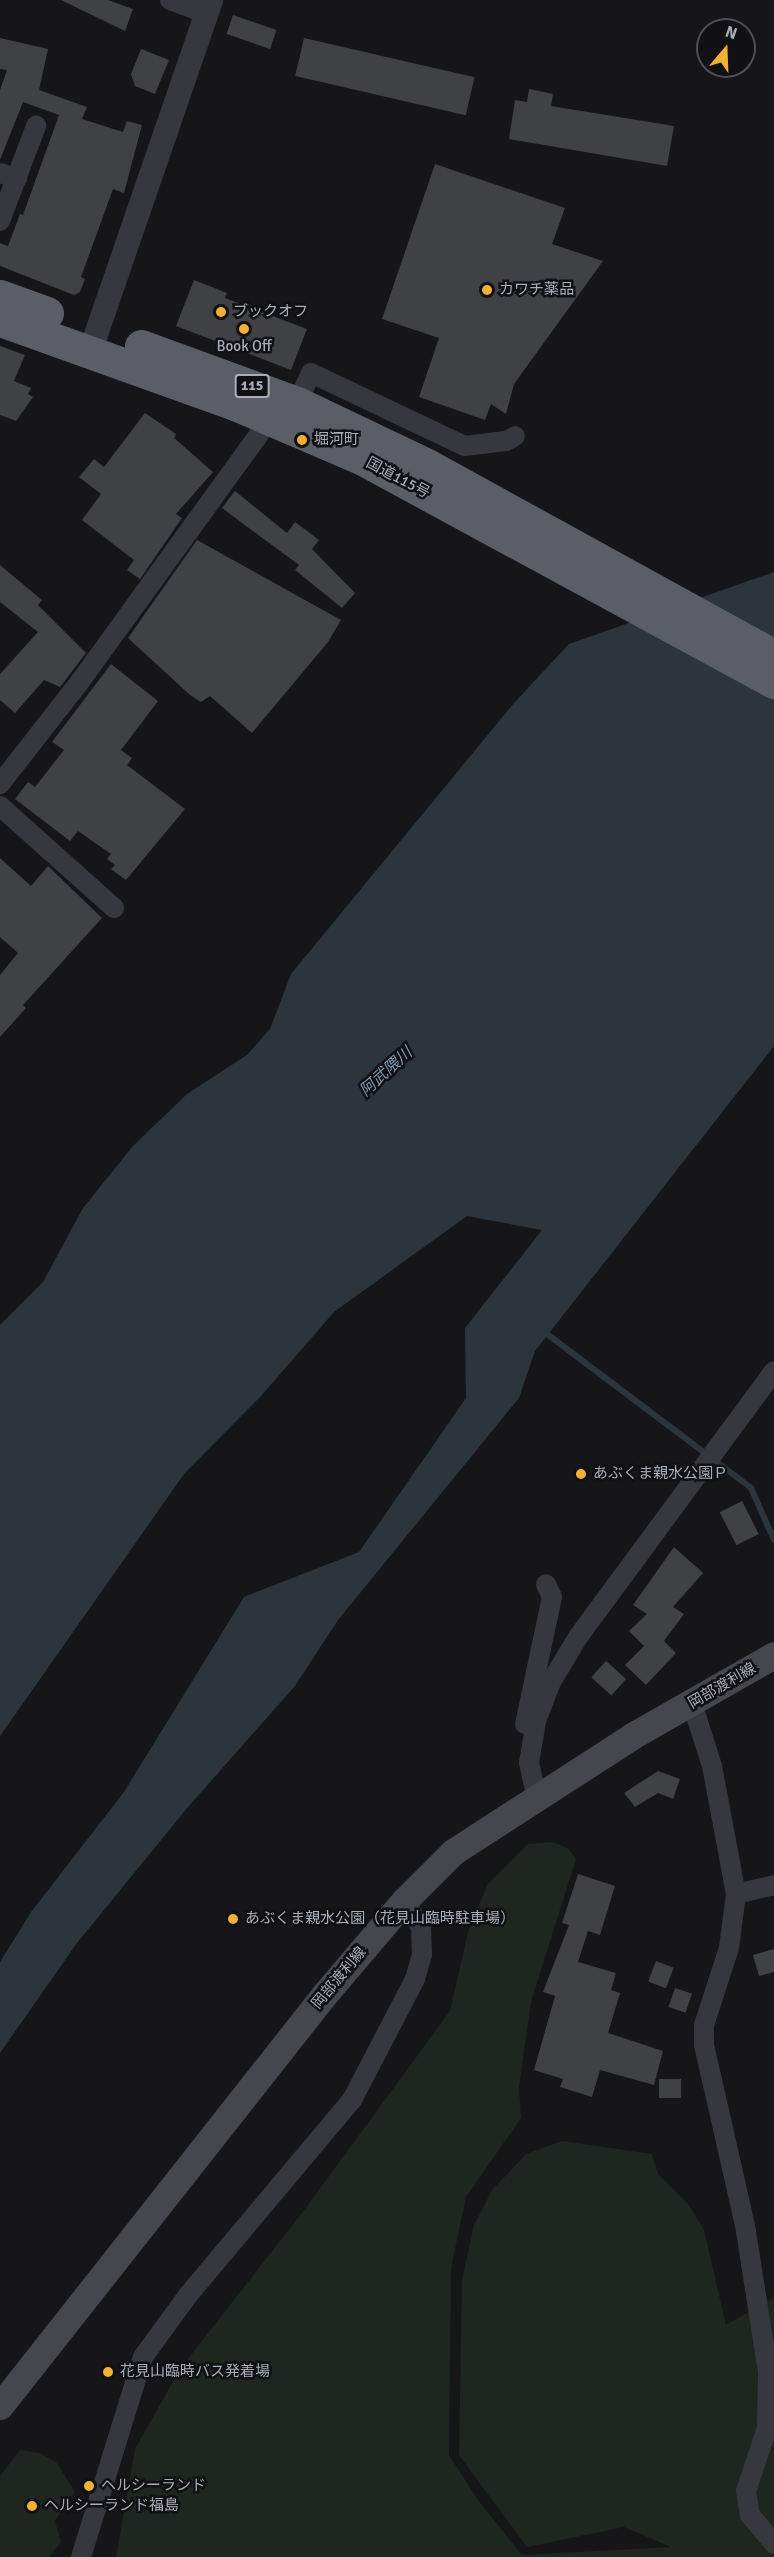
<!DOCTYPE html>
<html>
<head>
<meta charset="utf-8">
<style>
	body { margin:0 }
	#map { position:relative; width:774px; height:2557px; overflow:hidden; background:#161618; font-family:Signika,"Noto Sans JP",sans-serif }
	div>[style] { position:absolute }
	[style*='--x'] { left:calc(var(--x)*1px); top:calc(var(--y)*1px); width:calc(var(--w)*1px); rotate:calc(var(--a)*1deg) }
	.green>* { inset:0; background:#1e261f }
	.water>* { inset:0; background:#2c353c }
	.stream>* { height:6px; margin:-3px; padding:0 3px; transform-origin:3px; border-radius:3px; background:#2c353c }
	.building>* { inset:0; background:#404145; transform-origin:0 0 }
	.minor>* { height:20px; margin:-10px; padding:0 10px; transform-origin:10px; border-radius:10px; background:#37383d }
	.tertiary>* { height:24px; margin:-12px; padding:0 12px; transform-origin:12px; border-radius:12px; background:#37383d }
	.secondary>* { height:27px; margin:-13.5px; padding:0 13.5px; transform-origin:13.5px; border-radius:13.5px; background:#45474d }
	.trunk>* { height:33px; margin:-16.5px; padding:0 16.5px; transform-origin:16.5px; border-radius:16.5px; background:#5b5e65 }
	.dots>* { width:16px; height:16px; translate:-50% -50%; box-sizing:border-box; border:3px solid #111113; border-radius:50% }
	span { translate:-50% -50%; white-space:nowrap; text-align:center; line-height:1.15; -webkit-text-stroke:5px #111113; paint-order:stroke }
	.shield-label span { padding:2px 4px; background:#111113; border:2px solid; border-radius:4px; -webkit-text-stroke-width:0 }
	.shield-label { font-size:14px; color:#a8adb8; font-weight:700 }
	.poi-label { font-size:15px; color:#a8adb8 }
	.left { translate:0 -50%; text-align:left }
	.street-label { font-size:15px; color:#a8adb8 }
	.water-label { font-size:16px; color:#7f9bb3; font-style:italic }
	.north { position:absolute; left:696px; top:18px; width:60px; height:60px; box-sizing:border-box; background:#111113; border:2px solid #4d4f55; border-radius:50%; rotate:19deg; font-size:16px; font-weight:700; line-height:24px; text-align:center; color:#a8adb8 }
	.north::after { content:''; display:block; margin:auto; width:21px; height:27px; background:#f2b134; clip-path:polygon(50% 0,100% 100%,50% 72%,0 100%) }
</style>
</head>
<body>
<div id="map">
	<div class="green">
		<div style="clip-path:polygon(553px 1842px,569px 1849px,576px 1859px,531px 2002px,519px 2087px,521px 2118px,466px 2197px,451px 2268px,449px 2455px,478px 2500px,522px 2555px,671px 2547px,624px 2527px,527px 2547px,459px 2455px,462px 2280px,474px 2225px,492px 2190px,526px 2154px,562px 2141px,652px 2154px,658px 2174px,688px 2204px,704px 2230px,726px 2325px,774px 2297px,774px 2557px,116px 2557px,135px 2449px,180px 2369px,305px 2209px,450px 2011px,469px 1928px,488px 1884px,528px 1844px)"></div>
		<div style="clip-path:polygon(20px 2450px,40px 2453px,57px 2463px,75px 2492px,55px 2521px,61px 2542px,49px 2557px,0 2557px,0 2476px)"></div>
	</div>
	<div class="water">
		<div style="clip-path:polygon(774px 572px,774px 1046px,535px 1351px,519px 1398px,338px 1620px,295px 1686px,188px 1807px,77px 1943px,0 2053px,0 1962px,31px 1912px,124px 1792px,244px 1597px,359px 1552px,466px 1398px,465px 1328px,542px 1230px,467px 1216px,334px 1312px,261px 1396px,184px 1474px,0 1736px,0 1325px,43px 1282px,83px 1208px,133px 1146px,187px 1094px,247px 1055px,270px 1029px,291px 974px,514px 703px,569px 644px)"></div>
	</div>
	<div class="stream">
		<div style="--x:543;--y:1331;--w:261;--a:37"></div>
		<div style="--x:751;--y:1488;--w:57;--a:66.1"></div>
	</div>
	<div class="building">
		<div style="clip-path:polygon(61px 0,108px 0,133px 9px,125px 31px)"></div>
		<div style="left:233px;top:15px;width:46px;height:20px;rotate:19deg"></div>
		<div style="clip-path:polygon(0 38px,48px 49px,39px 90px,87px 107px,82px 119px,123px 132px,127px 121px,142px 125px,124px 193px,113px 189px,81px 277px,85px 279px,80px 292px,74px 295px,0 266px,0 243px,8px 246px,20px 214px,23px 215px,59px 115px,23px 102px,0 160px,0 90px,7px 70px,0 69px)"></div>
		<div style="left:304px;top:38px;width:175px;height:39px;rotate:13deg"></div>
		<div style="clip-path:polygon(141px 49px,169px 60px,155px 94px,135px 86px,131px 74px)"></div>
		<div style="clip-path:polygon(529px 89px,553px 94px,551px 106px,674px 126px,667px 166px,509px 139px,515px 100px,527px 102px)"></div>
		<div style="clip-path:polygon(435px 164px,565px 208px,552px 244px,603px 261px,514px 384px,506px 414px,491px 404px,485px 420px,419px 397px,439px 338px,382px 319px)"></div>
		<div style="clip-path:polygon(194px 280px,227px 293px,225px 298px,307px 329px,291px 370px,176px 326px)"></div>
		<div style="clip-path:polygon(0 346px,25px 355px,14px 381px,31px 388px,28px 394px,33px 397px,16px 421px,0 415px)"></div>
		<div style="clip-path:polygon(145px 413px,176px 434px,174px 438px,213px 472px,176px 514px,182px 518px,140px 579px,127px 570px,134px 560px,82px 520px,101px 494px,79px 477px,94px 459px,104px 467px)"></div>
		<div style="clip-path:polygon(235px 491px,287px 533px,295px 522px,319px 540px,312px 549px,355px 593px,342px 608px,295px 570px,299px 565px,222px 508px)"></div>
		<div style="clip-path:polygon(197px 540px,341px 620px,328px 642px,252px 733px,210px 696px,201px 702px,190px 695px,128px 638px)"></div>
		<div style="clip-path:polygon(0 565px,42px 600px,38px 605px,86px 653px,60px 687px,44px 680px,15px 713px,0 700px,0 674px,38px 632px,0 602px)"></div>
		<div style="clip-path:polygon(111px 664px,158px 701px,121px 750px,132px 758px,127px 765px,185px 809px,126px 880px,111px 869px,115px 865px,107px 859px,111px 854px,78px 831px,70px 841px,15px 799px,28px 782px,35px 787px,64px 750px,52px 742px)"></div>
		<div style="clip-path:polygon(0 858px,31px 886px,48px 866px,102px 918px,23px 1005px,26px 1008px,0 1037px,0 975px,18px 953px,0 937px)"></div>
		<div style="left:742px;top:1501px;width:37px;height:25px;rotate:63deg"></div>
		<div style="clip-path:polygon(674px 1547px,703px 1573px,673px 1607px,684px 1614px,664px 1641px,676px 1653px,646px 1685px,625px 1665px,644px 1646px,629px 1631px,647px 1614px,633px 1605px)"></div>
		<div style="left:606px;top:1661px;width:27px;height:22px;rotate:42deg"></div>
		<div style="clip-path:polygon(658px 1771px,680px 1779px,673px 1799px,658px 1793px,635px 1807px,624px 1793px)"></div>
		<div style="clip-path:polygon(578px 1874px,615px 1886px,600px 1935px,588px 1931px,578px 1962px,616px 1973px,611px 1990px,620px 1993px,608px 2033px,663px 2051px,654px 2085px,600px 2070px,592px 2097px,560px 2087px,563px 2079px,534px 2070px,555px 1996px,543px 1992px,569px 1925px,562px 1923px)"></div>
		<div style="clip-path:polygon(774px 1949px,774px 1972px,759px 1976px,753px 1955px)"></div>
		<div style="left:656px;top:1961px;width:19px;height:22px;rotate:21deg"></div>
		<div style="left:675px;top:1988px;width:18px;height:20px;rotate:19deg"></div>
		<div style="left:659px;top:2079px;width:22px;height:19px"></div>
	</div>
	<div class="minor">
		<div style="--x:170;--y:0;--w:38;--a:20"></div>
		<div style="--x:0;--y:173;--w:18;--a:19"></div>
		<div style="--x:0;--y:221;--w:102;--a:-69.2"></div>
		<div style="--x:297;--y:403;--w:33;--a:-65"></div>
		<div style="--x:311;--y:373;--w:170;--a:25.4"></div>
		<div style="--x:465;--y:446;--w:41;--a:-7"></div>
		<div style="--x:506;--y:441;--w:10;--a:-29"></div>
		<div style="--x:0;--y:784;--w:128;--a:-52"></div>
		<div style="--x:79;--y:683;--w:326;--a:-54.1"></div>
		<div style="--x:0;--y:806;--w:153;--a:41.8"></div>
		<div style="--x:692;--y:1703;--w:66;--a:72.4"></div>
		<div style="--x:712;--y:1766;--w:130;--a:79.4"></div>
		<div style="--x:736;--y:1894;--w:54;--a:97.4"></div>
		<div style="--x:729;--y:1948;--w:81;--a:108"></div>
		<div style="--x:704;--y:2025;--w:20;--a:90"></div>
		<div style="--x:704;--y:2045;--w:185;--a:77.2"></div>
		<div style="--x:745;--y:2225;--w:149;--a:81.1"></div>
		<div style="--x:768;--y:2372;--w:56;--a:91"></div>
		<div style="--x:767;--y:2428;--w:66;--a:108.4"></div>
		<div style="--x:746;--y:2491;--w:24;--a:81"></div>
		<div style="--x:750;--y:2515;--w:38;--a:50"></div>
		<div style="--x:525;--y:1724;--w:130;--a:-78"></div>
		<div style="--x:552;--y:1597;--w:14;--a:-115"></div>
		<div style="--x:537;--y:1800;--w:38;--a:-102"></div>
		<div style="--x:529;--y:1763;--w:43;--a:-80.5"></div>
		<div style="--x:536;--y:1721;--w:42;--a:-69"></div>
		<div style="--x:551;--y:1682;--w:52;--a:-59"></div>
		<div style="--x:578;--y:1637;--w:330;--a:-53.6"></div>
		<div style="--x:736;--y:1894;--w:39;--a:-13"></div>
		<div style="--x:81;--y:2557;--w:209;--a:-72.8"></div>
		<div style="--x:143;--y:2357;--w:78;--a:-53.9"></div>
		<div style="--x:189;--y:2294;--w:253;--a:-50"></div>
		<div style="--x:352;--y:2100;--w:136;--a:-62.5"></div>
		<div style="--x:415;--y:1979;--w:25;--a:-74"></div>
		<div style="--x:422;--y:1955;--w:28;--a:-92"></div>
		<div style="--x:421;--y:1927;--w:31;--a:-123"></div>
	</div>
	<div class="tertiary">
		<div style="--x:90;--y:352;--w:372;--a:-71"></div>
	</div>
	<div class="secondary">
		<div style="--x:0;--y:2406;--w:523;--a:-51.75"></div>
		<div style="--x:324;--y:1995;--w:123;--a:-49.6"></div>
		<div style="--x:404;--y:1901;--w:69;--a:-45"></div>
		<div style="--x:453;--y:1852;--w:213;--a:-32.9"></div>
		<div style="--x:632;--y:1736;--w:163;--a:-29.7"></div>
	</div>
	<div class="trunk">
		<div style="--x:0;--y:296;--w:50;--a:19.9"></div>
		<div style="--x:0;--y:320;--w:250;--a:19.7"></div>
		<div style="--x:235;--y:404;--w:137;--a:23.2"></div>
		<div style="--x:361;--y:458;--w:470;--a:28.5"></div>
		<div style="--x:141;--y:346;--w:166;--a:20.1"></div>
		<div style="--x:297;--y:403;--w:144;--a:25.5"></div>
		<div style="--x:427;--y:465;--w:396;--a:28.8"></div>
	</div>
	<div class="dots">
		<div style="left:487px;top:290px;background:#f2b134"></div>
		<div style="left:221px;top:312px;background:#f2b134"></div>
		<div style="left:244px;top:329px;background:#f2b134"></div>
		<div style="left:302px;top:440px;background:#f2b134"></div>
		<div style="left:581px;top:1474px;background:#f2b134"></div>
		<div style="left:233px;top:1919px;background:#f2b134"></div>
		<div style="left:108px;top:2372px;background:#f2b134"></div>
		<div style="left:89px;top:2486px;background:#f2b134"></div>
		<div style="left:32px;top:2506px;background:#f2b134"></div>
	</div>
	<div class="shield-label">
		<span style="left:252px;top:386px">115</span>
	</div>
	<div class="poi-label">
		<span class="left" style="left:499px;top:290px">カワチ薬品</span>
		<span class="left" style="left:233px;top:312px">ブックオフ</span>
		<span style="left:244px;top:347px">Book Off</span>
		<span class="left" style="left:314px;top:440px">堀河町</span>
		<span class="left" style="left:593px;top:1474px">あぶくま親水公園Ｐ</span>
		<span class="left" style="left:245px;top:1919px">あぶくま親水公園（花見山臨時駐車場）</span>
		<span class="left" style="left:120px;top:2372px">花見山臨時バス発着場</span>
		<span class="left" style="left:101px;top:2486px">ヘルシーランド</span>
		<span class="left" style="left:44px;top:2506px">ヘルシーランド福島</span>
	</div>
	<div class="street-label">
		<span style="left:398px;top:478px;rotate:28deg">国道115号</span>
		<span style="left:722px;top:1686px;rotate:-30deg">岡部渡利線</span>
		<span style="left:339px;top:1978px;rotate:-50deg">岡部渡利線</span>
	</div>
	<div class="water-label">
		<span style="left:386px;top:1072px;rotate:-42deg">阿武隈川</span>
	</div>
	<div class="north">N</div>
</div>
</body>
</html>
